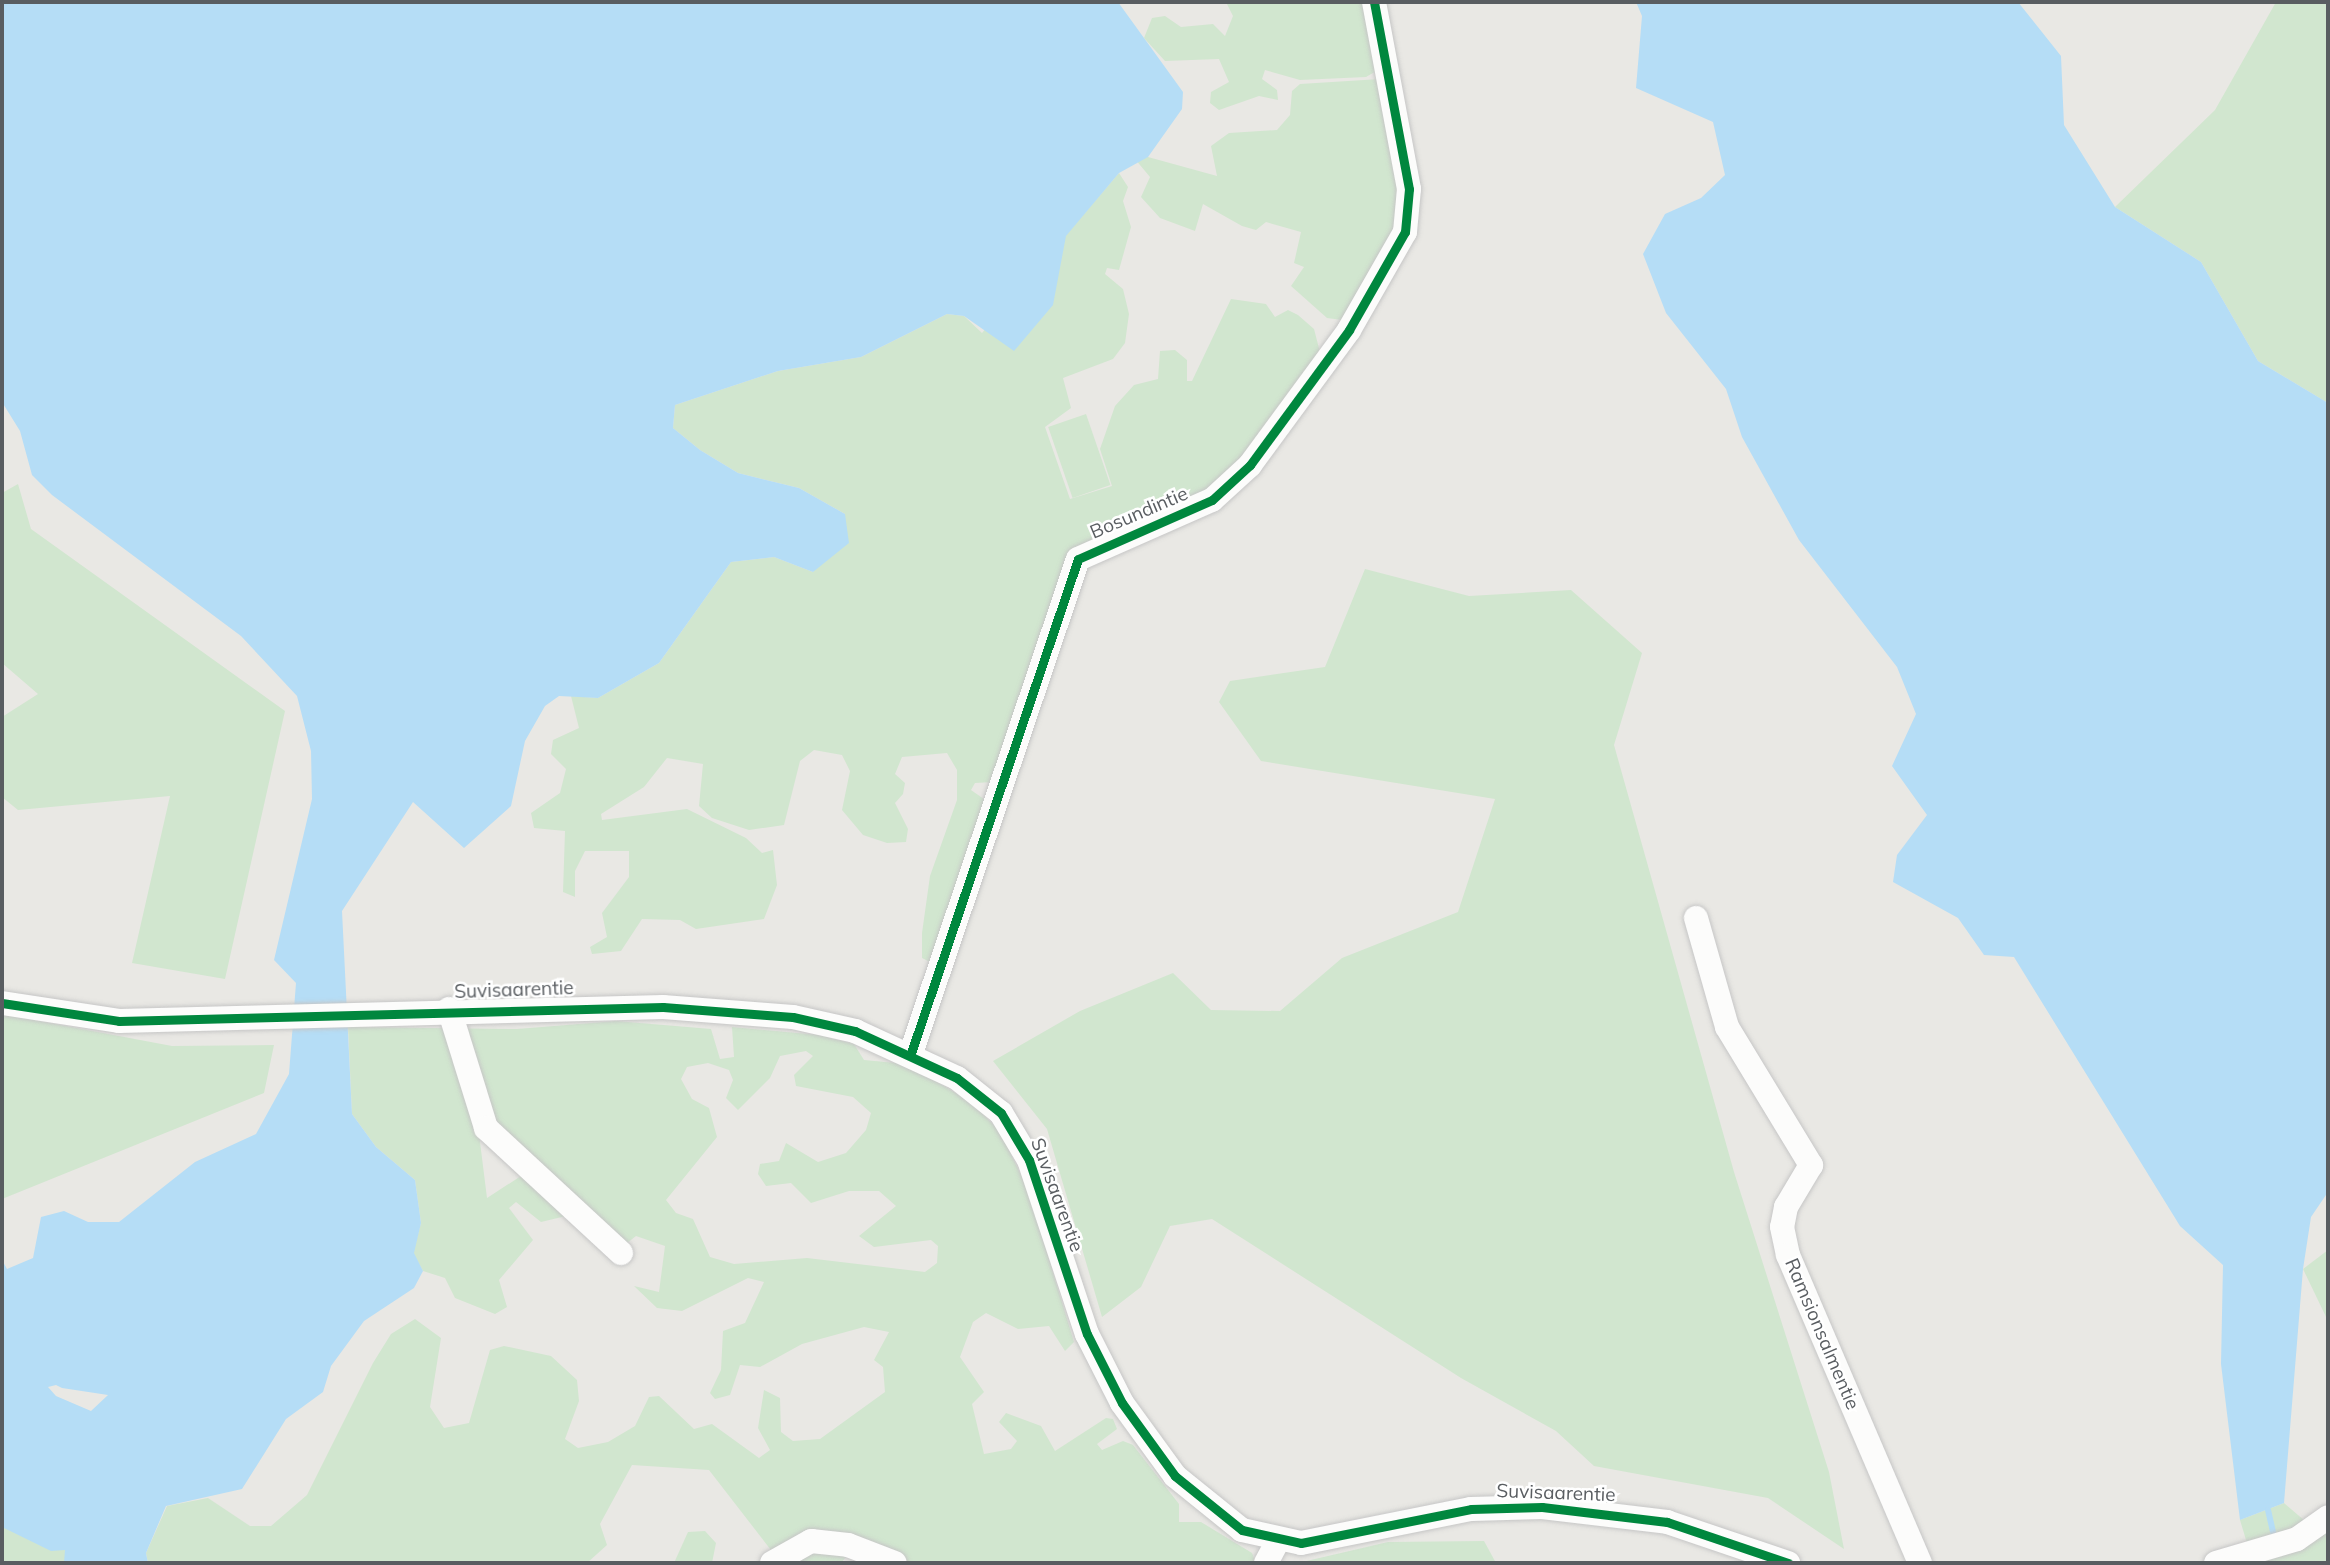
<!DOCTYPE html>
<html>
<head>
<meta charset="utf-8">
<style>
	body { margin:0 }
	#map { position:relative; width:2330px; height:1565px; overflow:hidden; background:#e9e8e4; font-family:Mulish,sans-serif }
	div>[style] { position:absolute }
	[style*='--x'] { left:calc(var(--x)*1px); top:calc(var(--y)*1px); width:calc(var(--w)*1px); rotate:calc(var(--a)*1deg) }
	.green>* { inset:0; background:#d1e6cf; transform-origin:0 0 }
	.water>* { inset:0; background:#b5ddf6 }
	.stream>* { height:6px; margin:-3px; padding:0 3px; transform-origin:3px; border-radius:3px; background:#b5ddf6 }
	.roads { filter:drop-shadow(0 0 2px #c6c6c6) drop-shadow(0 0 2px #c6c6c6) }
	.minor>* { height:24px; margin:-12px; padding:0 12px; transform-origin:12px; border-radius:12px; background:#fcfcfb }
	.cycleway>* { height:9px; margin:-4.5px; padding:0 4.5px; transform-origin:4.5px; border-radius:4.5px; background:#00873e }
	span { translate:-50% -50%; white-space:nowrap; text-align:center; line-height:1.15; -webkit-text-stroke:5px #fff; paint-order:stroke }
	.street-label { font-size:19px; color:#595d61 }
	.frame { position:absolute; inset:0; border:4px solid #595d61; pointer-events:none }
</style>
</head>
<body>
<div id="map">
	<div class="green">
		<div style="clip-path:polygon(1226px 2px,1371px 2px,1378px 70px,1366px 77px,1300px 80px,1265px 70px,1262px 79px,1277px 90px,1278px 100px,1259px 96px,1219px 110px,1210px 103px,1211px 92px,1229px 82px,1219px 59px,1165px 61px,1144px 38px,1152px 18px,1165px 16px,1181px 27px,1213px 24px,1225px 36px,1233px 16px)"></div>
		<div style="clip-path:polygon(2276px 2px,2328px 2px,2328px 403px,2258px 361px,2201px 262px,2115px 207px,2215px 110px)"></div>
		<div style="clip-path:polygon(1380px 79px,1409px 204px,1342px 320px,1327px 318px,1291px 286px,1304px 267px,1294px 263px,1301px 232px,1266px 222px,1256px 230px,1242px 226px,1203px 204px,1195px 231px,1160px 218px,1141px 197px,1150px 177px,1135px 159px,1148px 157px,1217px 176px,1211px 146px,1229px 133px,1277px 130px,1290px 115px,1292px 91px,1300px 84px)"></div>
		<div style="clip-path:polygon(1119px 173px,1128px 187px,1123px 201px,1131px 227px,1119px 270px,1107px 268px,1105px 274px,1123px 289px,1129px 314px,1125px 343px,1113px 359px,1063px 378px,1071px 408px,1045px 427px,1070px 499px,1112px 486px,1100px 449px,1115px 406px,1134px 385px,1158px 379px,1160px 351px,1175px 350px,1187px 360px,1187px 381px,1192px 381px,1231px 299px,1266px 304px,1275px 317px,1288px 310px,1298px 315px,1314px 329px,1321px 356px,1233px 479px,1067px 565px,993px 782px,975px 783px,971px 790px,991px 804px,930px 962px,922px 958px,922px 933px,930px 876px,957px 800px,957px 770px,947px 753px,902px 757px,895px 774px,905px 783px,903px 794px,895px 803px,908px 829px,906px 842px,887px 843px,863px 835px,842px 810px,850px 771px,842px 755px,814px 750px,800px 761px,784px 825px,749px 830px,712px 818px,699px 806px,703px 764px,667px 758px,644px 787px,601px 814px,602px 820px,687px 809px,746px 838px,762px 853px,773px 850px,777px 885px,764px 919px,696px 929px,680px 920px,642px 919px,621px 951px,592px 954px,590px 947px,607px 937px,602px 913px,629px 877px,629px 851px,585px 851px,575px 871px,575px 897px,563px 892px,565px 831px,534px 828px,531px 813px,560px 793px,566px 769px,551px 754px,553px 740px,579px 728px,571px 696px,598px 698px,659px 663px,731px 562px,774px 557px,813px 572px,845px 514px,799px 488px,738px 473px,700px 450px,673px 428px,675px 405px,778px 371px,861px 357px,947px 314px,964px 316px,982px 333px)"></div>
		<div style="left:1086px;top:414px;width:75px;height:40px;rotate:71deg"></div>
		<div style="clip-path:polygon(18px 484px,31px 529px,285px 711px,225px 979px,132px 963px,170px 796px,18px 810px,2px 797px,2px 717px,38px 694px,2px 663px,2px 493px)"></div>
		<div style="clip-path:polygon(1365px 569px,1469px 596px,1571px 590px,1642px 653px,1614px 745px,1734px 1172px,1829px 1472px,1844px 1549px,1768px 1498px,1594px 1466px,1556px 1431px,1461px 1378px,1212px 1219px,1170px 1226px,1141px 1287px,1102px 1317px,1047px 1129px,993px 1061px,1080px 1011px,1173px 973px,1211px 1010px,1280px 1011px,1342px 958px,1458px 912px,1495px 799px,1261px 761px,1219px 702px,1230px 681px,1325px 667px)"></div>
		<div style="clip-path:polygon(2px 1014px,172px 1046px,274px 1045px,264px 1093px,2px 1199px)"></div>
		<div style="clip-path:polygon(evenodd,616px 1021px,711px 1029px,720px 1059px,734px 1057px,732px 1027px,819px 1035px,854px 1044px,864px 1060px,907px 1064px,969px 1101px,1000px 1131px,1028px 1190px,1074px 1342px,1065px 1351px,1049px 1326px,1018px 1329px,986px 1313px,973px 1322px,960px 1357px,984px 1392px,972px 1404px,984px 1454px,1011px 1449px,1017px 1441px,999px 1422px,1006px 1413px,1041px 1426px,1055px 1451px,1106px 1418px,1113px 1419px,1117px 1429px,1097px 1444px,1102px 1450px,1123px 1441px,1133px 1445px,1179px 1504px,1179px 1522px,1201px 1522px,1252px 1553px,1256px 1563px,899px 1563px,851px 1551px,841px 1563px,781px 1563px,709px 1470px,632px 1465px,600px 1524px,607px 1545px,587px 1563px,148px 1563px,146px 1553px,167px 1506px,208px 1498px,250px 1526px,271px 1526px,307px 1495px,373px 1363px,391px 1334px,415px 1319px,441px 1338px,430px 1407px,444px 1428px,469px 1423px,490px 1350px,504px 1346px,551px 1356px,577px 1380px,579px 1401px,565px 1439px,578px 1448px,608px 1442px,635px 1426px,649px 1397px,659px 1396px,694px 1429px,712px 1424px,759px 1458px,770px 1450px,758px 1428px,764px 1390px,780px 1398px,781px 1432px,793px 1441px,820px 1439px,885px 1392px,883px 1367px,874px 1360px,889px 1332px,864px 1327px,802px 1344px,760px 1367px,740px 1365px,730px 1395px,715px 1399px,710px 1393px,721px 1370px,723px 1331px,745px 1323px,764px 1282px,748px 1278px,682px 1311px,657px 1308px,634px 1286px,659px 1292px,665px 1246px,636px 1236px,622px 1247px,479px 1134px,487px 1198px,521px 1176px,566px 1216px,541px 1222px,516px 1202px,509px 1208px,533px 1240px,499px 1280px,507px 1307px,495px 1314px,455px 1298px,445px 1278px,423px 1271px,413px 1253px,421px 1223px,415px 1180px,376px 1147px,352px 1114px,348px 1027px,517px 1029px,616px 1021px,806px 1051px,813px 1056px,794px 1075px,796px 1086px,853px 1097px,871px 1113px,866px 1130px,846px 1153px,818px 1162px,786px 1143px,779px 1161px,760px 1164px,758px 1174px,766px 1186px,791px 1183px,811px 1203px,849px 1191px,879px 1191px,896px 1206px,859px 1236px,874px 1247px,931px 1240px,938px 1246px,937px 1263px,925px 1272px,807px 1258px,734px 1264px,710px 1257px,693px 1219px,676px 1213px,666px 1200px,717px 1137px,709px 1108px,692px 1099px,681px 1079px,687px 1067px,708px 1063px,729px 1070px,733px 1080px,726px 1098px,738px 1110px,770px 1078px,780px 1056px,806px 1051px)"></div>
		<div style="clip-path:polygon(2328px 1250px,2328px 1321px,2303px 1269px)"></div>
		<div style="clip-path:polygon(2px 1464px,77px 1563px,2px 1563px)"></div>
		<div style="clip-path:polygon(2284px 1503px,2305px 1521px,2328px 1507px,2328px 1563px,2253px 1563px,2240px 1520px)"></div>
		<div style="clip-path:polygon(705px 1531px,716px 1543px,712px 1563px,674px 1563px,688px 1532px)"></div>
		<div style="clip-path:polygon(1484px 1541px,1496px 1563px,1298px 1563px,1388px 1542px)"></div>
	</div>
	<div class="water">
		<div style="clip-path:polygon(evenodd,2px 2px,1118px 2px,1183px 92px,1182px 109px,1148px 157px,1119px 173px,1066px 236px,1053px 305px,1014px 351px,964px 316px,947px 314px,861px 357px,778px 371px,675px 405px,673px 428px,700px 450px,738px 473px,799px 488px,845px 514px,849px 543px,813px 572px,774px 557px,731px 562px,659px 663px,598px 698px,559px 696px,545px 706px,525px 741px,511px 806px,464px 848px,413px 802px,342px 911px,352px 1114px,376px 1147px,415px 1180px,421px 1223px,414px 1253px,423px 1271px,414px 1288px,364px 1321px,331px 1366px,323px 1392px,286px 1419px,242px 1489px,166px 1506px,146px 1553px,148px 1563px,64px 1563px,65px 1550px,51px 1551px,2px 1527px,2px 1260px,7px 1269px,33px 1258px,41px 1217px,64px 1211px,88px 1222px,119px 1222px,195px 1162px,256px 1134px,289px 1074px,296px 983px,274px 960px,312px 799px,311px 751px,297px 696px,241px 636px,52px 495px,32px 475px,20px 431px,2px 402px,2px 2px,56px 1385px,62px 1388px,108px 1395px,91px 1411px,56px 1396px,48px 1387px,56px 1385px)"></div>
		<div style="clip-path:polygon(1636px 2px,2018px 2px,2061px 56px,2064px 125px,2115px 207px,2201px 262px,2258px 361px,2328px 403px,2328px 1192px,2311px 1217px,2303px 1269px,2284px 1503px,2240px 1520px,2221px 1364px,2223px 1265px,2180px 1226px,2014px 957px,1984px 955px,1958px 918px,1893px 882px,1897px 855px,1927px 815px,1892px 766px,1916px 714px,1897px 667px,1799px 540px,1742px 437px,1726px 389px,1666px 313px,1643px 254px,1665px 214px,1701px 198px,1725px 175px,1713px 122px,1636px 88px,1642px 16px)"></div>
	</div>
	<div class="stream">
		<div style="--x:2268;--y:1510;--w:32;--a:77"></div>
	</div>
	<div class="roads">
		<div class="minor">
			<div style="--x:1696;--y:918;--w:113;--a:74.1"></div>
			<div style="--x:1727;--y:1027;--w:162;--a:58.7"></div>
			<div style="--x:1811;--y:1165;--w:49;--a:120.8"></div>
			<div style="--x:1786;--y:1207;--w:20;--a:101"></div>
			<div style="--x:1782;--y:1227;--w:29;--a:78"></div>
			<div style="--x:1788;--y:1255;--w:335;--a:66.8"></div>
			<div style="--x:2;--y:1003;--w:118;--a:8.7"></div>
			<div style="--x:119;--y:1021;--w:544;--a:-1.47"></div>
			<div style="--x:663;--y:1007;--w:130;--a:4.4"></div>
			<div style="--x:793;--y:1017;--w:64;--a:12.7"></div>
			<div style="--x:855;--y:1031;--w:112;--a:24.7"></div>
			<div style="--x:957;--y:1078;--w:56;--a:38.5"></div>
			<div style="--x:1001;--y:1113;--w:55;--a:59.2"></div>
			<div style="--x:1029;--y:1160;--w:183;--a:71.6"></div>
			<div style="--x:1087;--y:1334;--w:77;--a:63.1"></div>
			<div style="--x:1122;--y:1403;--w:90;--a:54"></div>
			<div style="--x:1175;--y:1476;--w:86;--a:38.9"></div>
			<div style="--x:1242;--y:1530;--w:60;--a:12.4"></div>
			<div style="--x:1301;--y:1543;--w:173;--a:-11.3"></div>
			<div style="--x:1471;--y:1509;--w:71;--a:-1.6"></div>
			<div style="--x:1542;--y:1507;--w:126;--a:6.8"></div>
			<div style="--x:1667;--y:1522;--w:128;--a:18.7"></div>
			<div style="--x:449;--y:1009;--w:125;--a:72.7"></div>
			<div style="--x:486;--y:1128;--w:184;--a:42.8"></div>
			<div style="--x:911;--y:1053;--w:521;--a:-71.32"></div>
			<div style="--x:1078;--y:559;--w:146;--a:-23.8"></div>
			<div style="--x:1212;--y:500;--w:52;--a:-42.6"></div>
			<div style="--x:1250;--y:465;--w:167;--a:-53.7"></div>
			<div style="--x:1349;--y:330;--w:113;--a:-60.3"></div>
			<div style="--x:1405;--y:232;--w:43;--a:-84.7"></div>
			<div style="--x:1409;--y:189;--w:190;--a:-100.6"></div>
			<div style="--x:772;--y:1563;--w:45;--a:-29.4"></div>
			<div style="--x:811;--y:1541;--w:37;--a:6"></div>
			<div style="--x:848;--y:1545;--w:50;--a:21"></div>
			<div style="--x:1266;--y:1563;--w:24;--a:-62"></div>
			<div style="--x:2216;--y:1563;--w:84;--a:-16.5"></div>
			<div style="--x:2297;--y:1539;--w:38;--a:-35"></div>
		</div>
	</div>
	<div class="cycleway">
		<div style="--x:2;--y:1003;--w:118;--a:8.7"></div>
		<div style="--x:119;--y:1021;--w:544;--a:-1.47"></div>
		<div style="--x:663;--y:1007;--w:130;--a:4.4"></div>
		<div style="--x:793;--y:1017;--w:64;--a:12.7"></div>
		<div style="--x:855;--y:1031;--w:112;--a:24.7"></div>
		<div style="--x:957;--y:1078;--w:56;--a:38.5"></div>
		<div style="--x:1001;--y:1113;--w:55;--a:59.2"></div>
		<div style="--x:1029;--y:1160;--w:183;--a:71.6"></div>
		<div style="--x:1087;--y:1334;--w:77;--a:63.1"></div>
		<div style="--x:1122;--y:1403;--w:90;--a:54"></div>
		<div style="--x:1175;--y:1476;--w:86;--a:38.9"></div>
		<div style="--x:1242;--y:1530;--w:60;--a:12.4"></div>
		<div style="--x:1301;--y:1543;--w:173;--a:-11.3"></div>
		<div style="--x:1471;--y:1509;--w:71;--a:-1.6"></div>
		<div style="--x:1542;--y:1507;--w:126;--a:6.8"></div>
		<div style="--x:1667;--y:1522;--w:128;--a:18.7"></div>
		<div style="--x:911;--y:1053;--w:521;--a:-71.32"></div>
		<div style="--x:1078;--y:559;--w:146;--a:-23.8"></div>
		<div style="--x:1212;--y:500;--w:52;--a:-42.6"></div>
		<div style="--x:1250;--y:465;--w:167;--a:-53.7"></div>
		<div style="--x:1349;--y:330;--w:113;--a:-60.3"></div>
		<div style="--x:1405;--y:232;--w:43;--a:-84.7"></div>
		<div style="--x:1409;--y:189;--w:190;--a:-100.6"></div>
	</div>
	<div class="street-label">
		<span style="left:1139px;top:513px;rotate:-23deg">Bosundintie</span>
		<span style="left:514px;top:990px;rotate:-2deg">Suvisaarentie</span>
		<span style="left:1057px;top:1195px;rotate:70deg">Suvisaarentie</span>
		<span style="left:1822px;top:1334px;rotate:67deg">Ramsionsalmentie</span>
		<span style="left:1556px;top:1493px;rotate:2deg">Suvisaarentie</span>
	</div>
	<div class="frame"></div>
</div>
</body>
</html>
